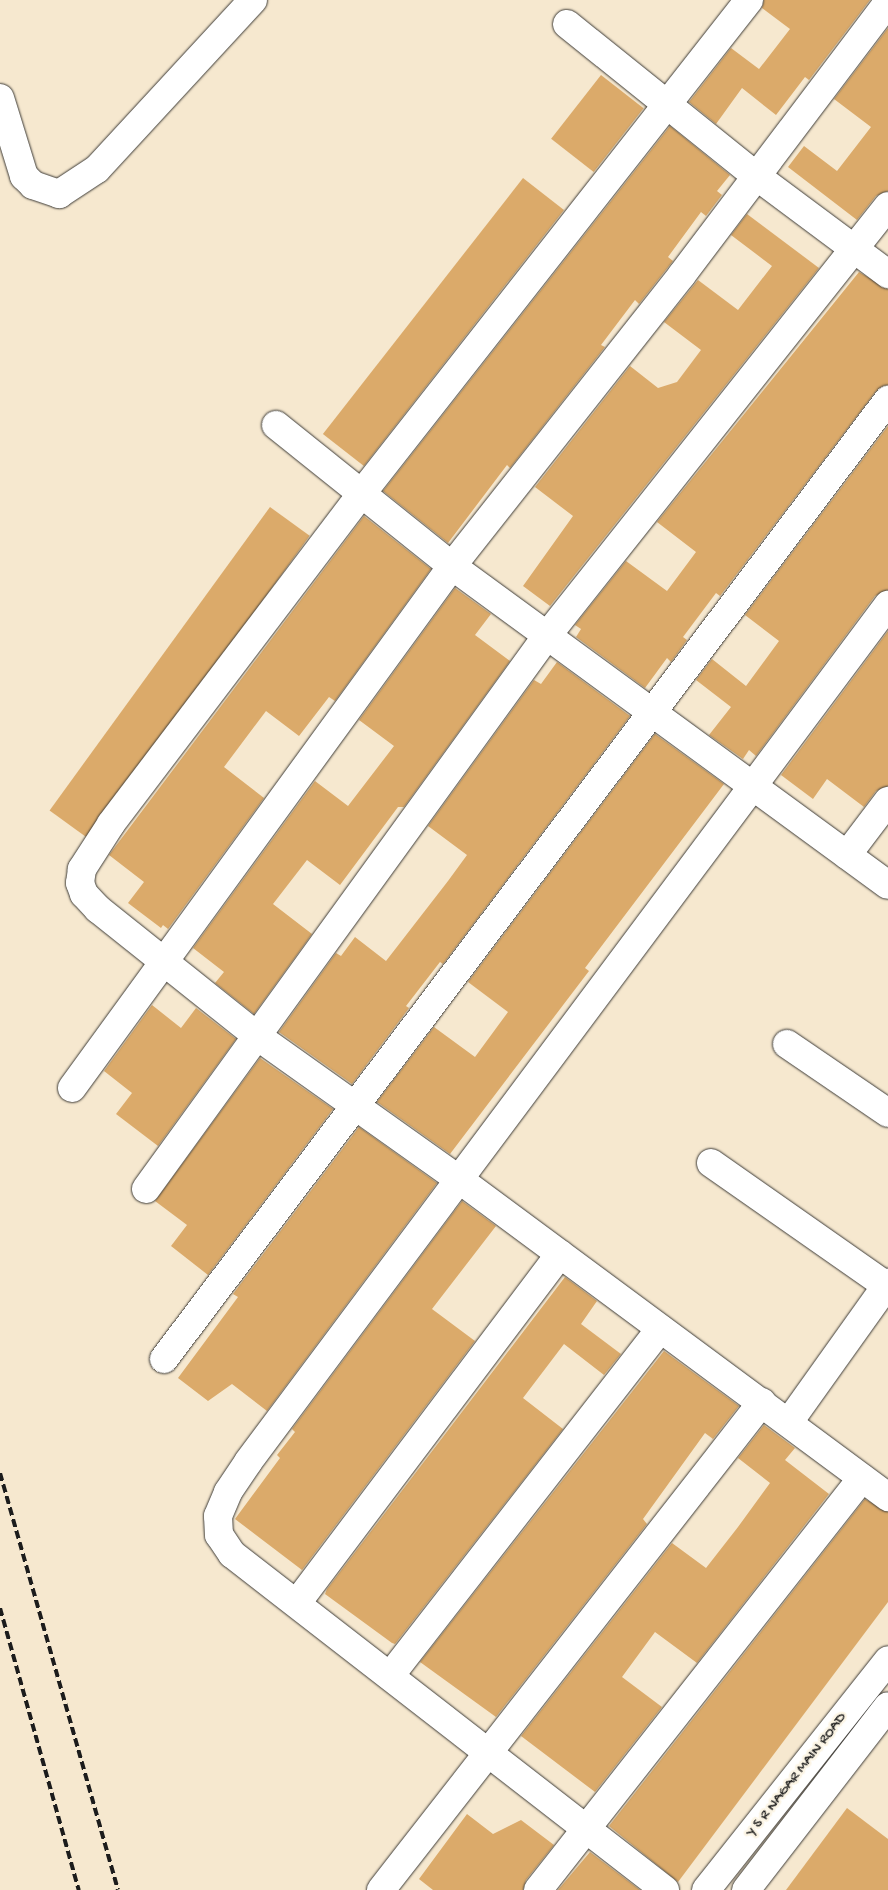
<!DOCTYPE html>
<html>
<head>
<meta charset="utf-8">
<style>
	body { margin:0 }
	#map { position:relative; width:888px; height:1890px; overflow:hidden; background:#f6e8cf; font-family:"Gochi Hand",sans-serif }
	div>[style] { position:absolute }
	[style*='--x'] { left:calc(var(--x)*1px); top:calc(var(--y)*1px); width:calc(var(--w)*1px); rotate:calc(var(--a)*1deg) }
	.building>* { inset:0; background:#dbaa6a; transform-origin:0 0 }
	.roads { filter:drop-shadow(0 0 1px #3d3b37) drop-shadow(0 0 1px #3d3b37) }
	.street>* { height:28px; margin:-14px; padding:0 14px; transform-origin:14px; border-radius:14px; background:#fff }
	.secondary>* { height:28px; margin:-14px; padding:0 14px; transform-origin:14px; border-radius:14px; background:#fff }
	.rail>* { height:4px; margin-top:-2px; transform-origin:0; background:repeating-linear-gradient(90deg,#1c1c1c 0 8px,transparent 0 12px) }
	span { translate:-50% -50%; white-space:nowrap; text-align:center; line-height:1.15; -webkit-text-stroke:5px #fcf5e5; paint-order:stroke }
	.street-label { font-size:15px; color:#1c1c1c }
</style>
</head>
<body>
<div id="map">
	<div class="building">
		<div style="clip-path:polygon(764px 0,870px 0,809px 80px,805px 77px,776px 115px,742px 88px,716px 124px,689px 102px,731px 48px,759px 69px,790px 29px,762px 8px)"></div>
		<div style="clip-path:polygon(888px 28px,888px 191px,876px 196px,857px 220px,788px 167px,804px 146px,837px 171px,871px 127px,834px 99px)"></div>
		<div style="left:601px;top:75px;width:54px;height:81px;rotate:38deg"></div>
		<div style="clip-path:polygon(670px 126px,730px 175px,717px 191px,722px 195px,706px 216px,701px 212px,668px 257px,673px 261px,669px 266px,639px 304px,635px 300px,601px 345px,605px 347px,510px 468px,507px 465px,448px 543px,383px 491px)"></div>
		<div style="left:523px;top:178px;width:52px;height:325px;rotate:38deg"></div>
		<div style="clip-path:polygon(747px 214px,819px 268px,550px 606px,523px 586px,573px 516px,535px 487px,630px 366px,658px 388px,677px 382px,701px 350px,664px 322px,698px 280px,738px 310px,772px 266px,731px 235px)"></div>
		<div style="clip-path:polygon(859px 272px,888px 289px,888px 385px,876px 391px,720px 596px,716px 593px,683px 637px,687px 640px,671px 662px,667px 658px,645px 688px,576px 637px,581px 629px,575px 625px,626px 561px,667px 591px,696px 552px,657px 522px)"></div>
		<div style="clip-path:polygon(888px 426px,888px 590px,875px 596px,756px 756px,749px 750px,743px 759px,709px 735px,731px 707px,696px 680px,712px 659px,746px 686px,779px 641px,745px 615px)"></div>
		<div style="left:270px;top:507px;width:49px;height:375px;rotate:36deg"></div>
		<div style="clip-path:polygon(364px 516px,431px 569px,335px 701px,329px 697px,299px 736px,266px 711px,224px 767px,264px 798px,168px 929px,163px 925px,161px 928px,128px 903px,144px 882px,109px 855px)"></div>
		<div style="clip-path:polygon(455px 588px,491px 614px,475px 635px,510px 661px,404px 807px,398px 807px,340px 885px,307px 860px,273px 904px,312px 934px,254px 1014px,215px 983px,224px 972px,193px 948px,315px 781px,348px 806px,394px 746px,359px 720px)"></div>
		<div style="clip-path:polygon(888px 631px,888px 786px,876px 791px,864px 807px,827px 779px,813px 799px,781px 775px)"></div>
		<div style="clip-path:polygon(557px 662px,630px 716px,443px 964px,440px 962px,406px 1006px,409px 1008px,352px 1084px,279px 1032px,336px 953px,341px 956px,355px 937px,386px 961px,448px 881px,467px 855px,428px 826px,534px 680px,541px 684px)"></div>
		<div style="clip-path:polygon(655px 734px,724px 784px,585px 968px,589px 971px,573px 992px,450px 1154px,377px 1102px,434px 1027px,475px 1057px,508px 1012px,468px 982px)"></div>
		<div style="clip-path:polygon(152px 1005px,181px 1028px,196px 1008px,236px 1039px,158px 1146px,116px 1114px,132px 1093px,104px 1071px)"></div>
		<div style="clip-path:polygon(260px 1058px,333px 1109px,208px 1275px,171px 1246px,187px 1225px,155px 1201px)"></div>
		<div style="clip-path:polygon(359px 1127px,437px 1183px,267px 1411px,232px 1384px,208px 1401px,178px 1378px,238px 1297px,233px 1294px)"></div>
		<div style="clip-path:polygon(462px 1201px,496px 1226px,432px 1309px,475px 1341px,302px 1570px,235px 1519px,280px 1458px,277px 1455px,295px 1432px,292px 1429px)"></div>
		<div style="clip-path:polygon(565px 1277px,597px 1301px,581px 1324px,621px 1354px,604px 1375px,564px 1344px,523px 1398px,563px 1429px,395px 1644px,392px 1643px,325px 1594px,327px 1589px)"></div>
		<div style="clip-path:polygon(664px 1351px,739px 1406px,713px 1439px,705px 1433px,643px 1519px,647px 1524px,496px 1717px,420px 1662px)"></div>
		<div style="clip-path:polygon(764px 1425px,795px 1448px,785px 1460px,829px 1494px,697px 1663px,655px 1632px,622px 1677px,662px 1707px,595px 1792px,521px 1736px,672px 1543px,706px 1568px,738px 1527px,770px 1483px,738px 1458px)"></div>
		<div style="clip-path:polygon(865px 1499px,888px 1512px,888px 1602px,678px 1882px,609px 1826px)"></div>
		<div style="clip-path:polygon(847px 1808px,888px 1839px,888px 1890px,786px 1890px)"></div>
		<div style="clip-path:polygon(467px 1814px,493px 1834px,521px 1820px,554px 1845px,526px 1880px,523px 1890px,433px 1890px,419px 1879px)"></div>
		<div style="clip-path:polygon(590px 1852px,640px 1890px,558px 1890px)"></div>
	</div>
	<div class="roads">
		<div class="street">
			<div style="--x:749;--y:0;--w:627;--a:128.13"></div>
			<div style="--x:362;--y:493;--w:415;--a:127.2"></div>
			<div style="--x:111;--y:824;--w:54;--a:122.8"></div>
			<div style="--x:82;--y:869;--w:14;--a:98"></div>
			<div style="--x:80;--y:883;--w:12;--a:70"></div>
			<div style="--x:84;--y:894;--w:21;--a:47"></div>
			<div style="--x:98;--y:909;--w:203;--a:38.6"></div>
			<div style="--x:257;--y:1036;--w:249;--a:35.4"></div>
			<div style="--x:460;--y:1180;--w:533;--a:36.53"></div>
			<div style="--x:567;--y:24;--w:241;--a:38.8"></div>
			<div style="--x:755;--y:175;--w:166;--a:36.7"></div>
			<div style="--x:0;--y:98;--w:82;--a:72.9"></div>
			<div style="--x:24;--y:176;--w:13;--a:45"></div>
			<div style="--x:33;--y:185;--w:28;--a:19"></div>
			<div style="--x:59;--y:194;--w:45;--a:-33.3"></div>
			<div style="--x:97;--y:169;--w:230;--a:-47.3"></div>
			<div style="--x:276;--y:425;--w:226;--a:38.7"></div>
			<div style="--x:452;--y:566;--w:540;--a:36.19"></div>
			<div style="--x:847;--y:855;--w:68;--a:-52.8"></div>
			<div style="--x:787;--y:1044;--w:122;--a:34.3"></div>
			<div style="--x:72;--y:1088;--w:646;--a:-53.95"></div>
			<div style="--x:452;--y:566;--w:370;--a:-51.7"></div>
			<div style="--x:681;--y:276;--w:343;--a:-52.9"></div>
			<div style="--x:711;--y:1163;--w:216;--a:35"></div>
			<div style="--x:146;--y:1189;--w:682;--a:-54.07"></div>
			<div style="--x:546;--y:637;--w:550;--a:-51.57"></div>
			<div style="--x:164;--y:1359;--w:1202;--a:-52.95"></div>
			<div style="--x:789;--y:1422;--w:171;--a:-54.5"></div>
			<div style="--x:297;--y:1603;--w:437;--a:-53"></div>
			<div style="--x:390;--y:1676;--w:440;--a:-52.1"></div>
			<div style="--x:381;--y:1890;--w:619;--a:-52.02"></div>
			<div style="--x:538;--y:1890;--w:524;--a:-51.82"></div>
			<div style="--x:665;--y:1890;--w:548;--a:-142.19"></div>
			<div style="--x:232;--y:1554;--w:23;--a:-124"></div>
			<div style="--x:219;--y:1535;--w:19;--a:-93"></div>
			<div style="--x:218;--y:1516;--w:26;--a:-67"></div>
			<div style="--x:228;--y:1492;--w:36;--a:-56"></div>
			<div style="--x:248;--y:1462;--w:1070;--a:-53.25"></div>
		</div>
		<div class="secondary">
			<div style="--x:706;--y:1890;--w:293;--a:-51.6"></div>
			<div style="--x:746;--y:1890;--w:232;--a:-52.3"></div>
		</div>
	</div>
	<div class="rail">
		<div style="--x:0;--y:1473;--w:433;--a:74.2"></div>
		<div style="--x:0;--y:1608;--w:293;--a:74.4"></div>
	</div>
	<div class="street-label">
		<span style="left:797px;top:1775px;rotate:-52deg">Y S R NAGAR MAIN ROAD</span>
	</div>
</div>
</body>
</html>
